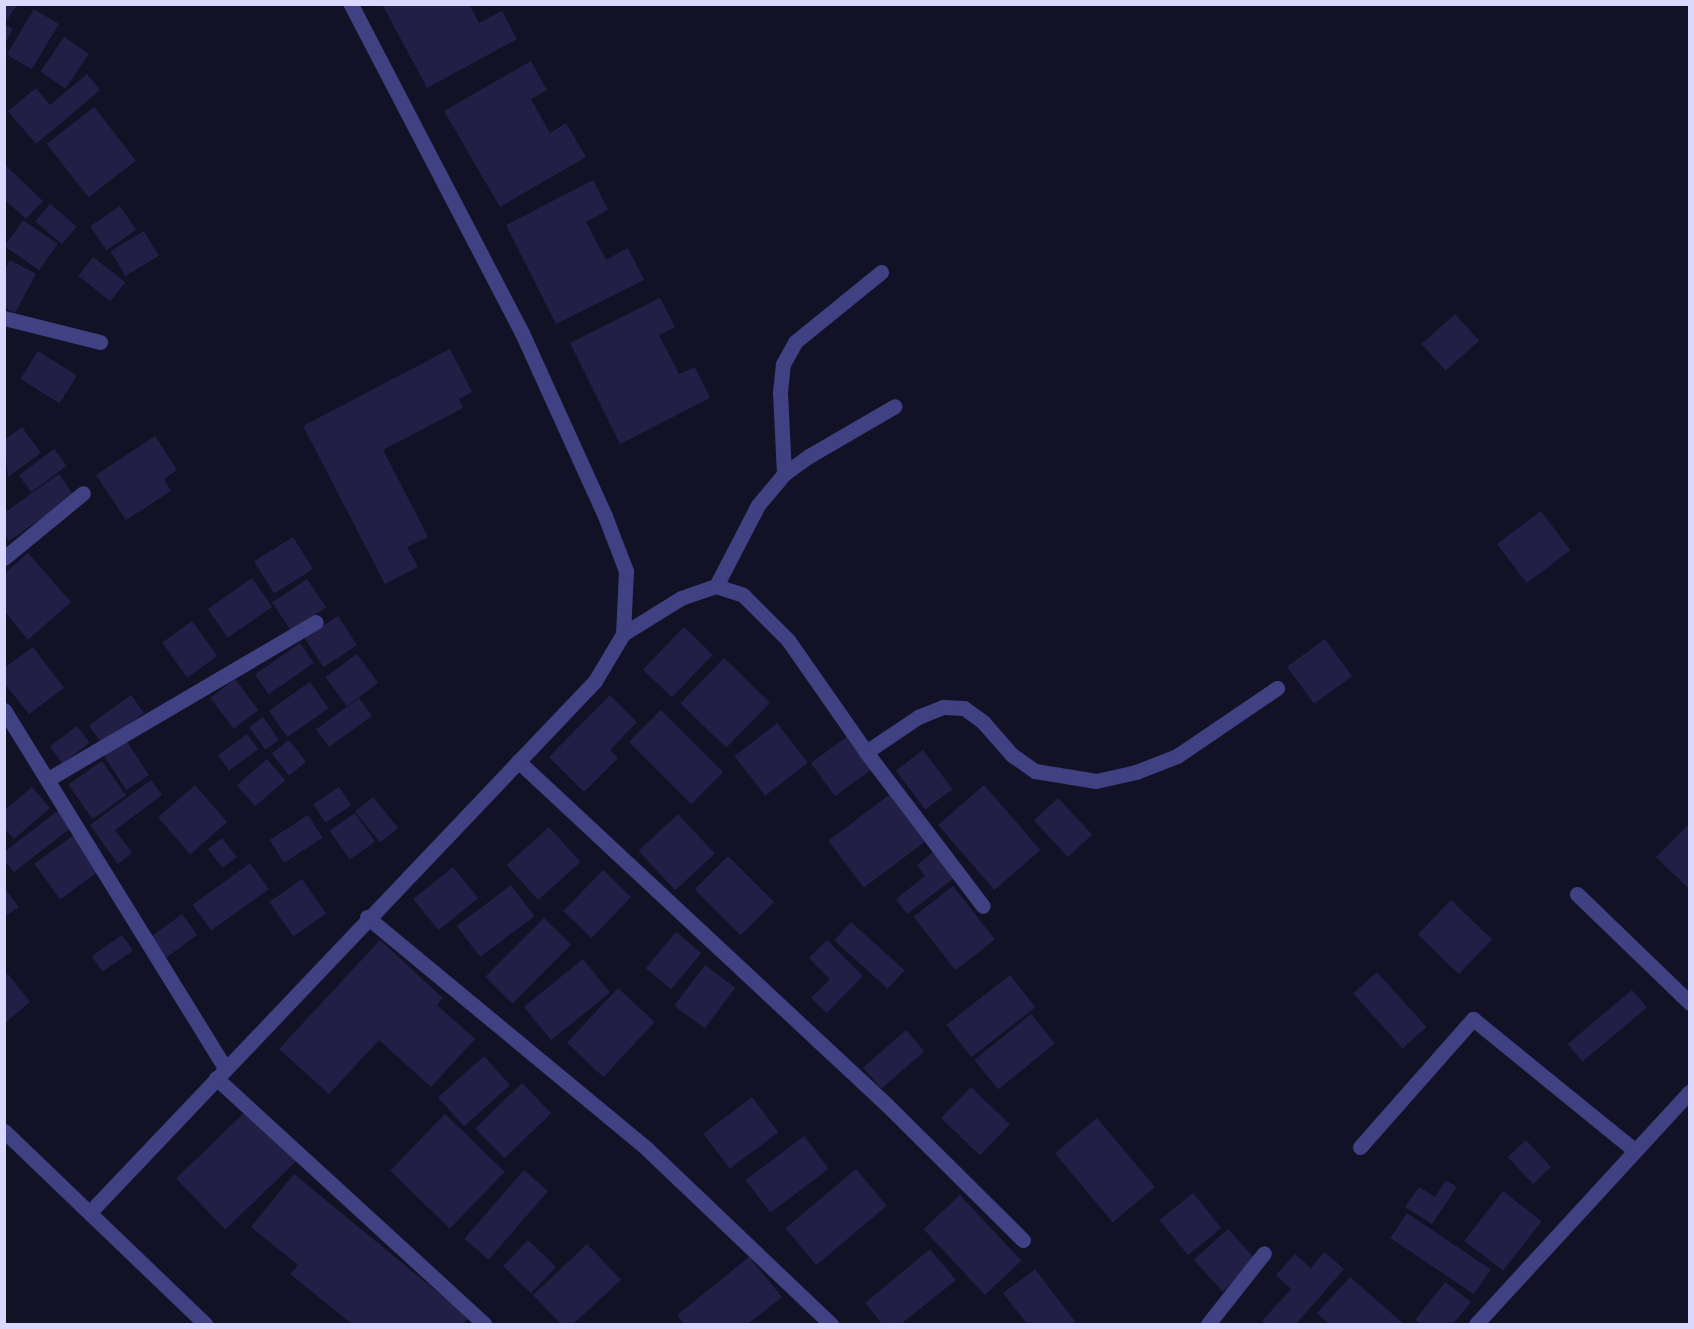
<!DOCTYPE html>
<html>
<head>
<meta charset="utf-8">
<style>
	body { margin:0 }
	#map { position:relative; width:1694px; height:1329px; overflow:hidden; background:#131126; font-family:"Work Sans",sans-serif }
	div>[style] { position:absolute }
	[style*='--x'] { left:calc(var(--x)*1px); top:calc(var(--y)*1px); width:calc(var(--w)*1px); rotate:calc(var(--a)*1deg) }
	.building>* { inset:0; background:#231e46; transform-origin:0 0 }
	.lane>* { height:15px; margin:-7.5px; padding:0 7.5px; transform-origin:7.5px; border-radius:7.5px; background:#3f4182 }
	.street>* { height:15px; margin:-7.5px; padding:0 7.5px; transform-origin:7.5px; border-radius:7.5px; background:#3f4182 }
	span { translate:-50% -50%; white-space:nowrap; text-align:center; line-height:1.15; -webkit-text-stroke:5px #131126; paint-order:stroke }
	.frame { position:absolute; inset:0; border:6px solid #dad8fd; pointer-events:none }
</style>
</head>
<body>
<div id="map">
	<div class="building">
		<div style="clip-path:polygon(382px 4px,469px 4px,479px 23px,502px 11px,517px 39px,427px 88px)"></div>
		<div style="clip-path:polygon(4px 5px,17px 5px,7px 20px,4px 18px)"></div>
		<div style="left:34px;top:9px;width:29px;height:53px;rotate:31deg"></div>
		<div style="clip-path:polygon(4px 24px,13px 29px,4px 45px)"></div>
		<div style="left:64px;top:37px;width:30px;height:42px;rotate:34deg"></div>
		<div style="clip-path:polygon(531px 61px,547px 90px,531px 99px,550px 133px,566px 123px,586px 157px,500px 207px,444px 111px)"></div>
		<div style="clip-path:polygon(87px 74px,100px 90px,36px 144px,8px 111px,36px 88px,50px 105px)"></div>
		<div style="left:94px;top:107px;width:68px;height:60px;rotate:52deg"></div>
		<div style="clip-path:polygon(4px 164px,43px 201px,26px 219px,4px 199px)"></div>
		<div style="clip-path:polygon(593px 180px,608px 210px,586px 222px,606px 260px,628px 248px,644px 280px,556px 324px,506px 225px)"></div>
		<div style="left:50px;top:204px;width:35px;height:23px;rotate:40deg"></div>
		<div style="left:120px;top:206px;width:29px;height:36px;rotate:56deg"></div>
		<div style="left:23px;top:220px;width:42px;height:32px;rotate:35deg"></div>
		<div style="left:144px;top:231px;width:29px;height:39px;rotate:59deg"></div>
		<div style="left:93px;top:257px;width:41px;height:24px;rotate:38deg"></div>
		<div style="clip-path:polygon(10px 260px,36px 274px,15px 313px,4px 307px,4px 271px)"></div>
		<div style="clip-path:polygon(660px 298px,675px 327px,659px 335px,679px 374px,695px 367px,710px 398px,620px 444px,570px 343px)"></div>
		<div style="left:1455px;top:314px;width:36px;height:45px;rotate:48deg"></div>
		<div style="clip-path:polygon(450px 349px,472px 392px,459px 399px,463px 408px,383px 450px,428px 537px,407px 547px,418px 567px,385px 584px,303px 426px)"></div>
		<div style="left:38px;top:351px;width:46px;height:33px;rotate:32deg"></div>
		<div style="clip-path:polygon(22px 427px,41px 453px,8px 477px,4px 440px)"></div>
		<div style="clip-path:polygon(155px 436px,177px 470px,164px 479px,171px 491px,126px 520px,96px 475px)"></div>
		<div style="left:54px;top:449px;width:21px;height:44px;rotate:53deg"></div>
		<div style="clip-path:polygon(59px 474px,74px 496px,9px 541px,4px 535px,4px 513px)"></div>
		<div style="left:1541px;top:511px;width:49px;height:55px;rotate:53deg"></div>
		<div style="left:293px;top:537px;width:38px;height:46px;rotate:58deg"></div>
		<div style="clip-path:polygon(28px 553px,71px 602px,28px 640px,5px 612px,5px 573px)"></div>
		<div style="left:252px;top:578px;width:35px;height:54px;rotate:55deg"></div>
		<div style="left:307px;top:579px;width:34px;height:42px;rotate:56deg"></div>
		<div style="left:338px;top:616px;width:35px;height:40px;rotate:57deg"></div>
		<div style="left:192px;top:621px;width:43px;height:37px;rotate:54deg"></div>
		<div style="left:684px;top:627px;width:40px;height:59px;rotate:44deg"></div>
		<div style="left:1325px;top:639px;width:46px;height:47px;rotate:54deg"></div>
		<div style="left:300px;top:643px;width:24px;height:55px;rotate:55deg"></div>
		<div style="clip-path:polygon(33px 647px,64px 688px,29px 714px,4px 683px,4px 668px)"></div>
		<div style="left:357px;top:654px;width:36px;height:39px;rotate:54deg"></div>
		<div style="left:724px;top:658px;width:64px;height:63px;rotate:44deg"></div>
		<div style="left:235px;top:679px;width:39px;height:31px;rotate:53deg"></div>
		<div style="left:310px;top:682px;width:32px;height:50px;rotate:55deg"></div>
		<div style="left:131px;top:695px;width:22px;height:52px;rotate:54deg"></div>
		<div style="clip-path:polygon(610px 695px,637px 722px,610px 750px,618px 758px,584px 792px,549px 757px)"></div>
		<div style="left:359px;top:698px;width:22px;height:53px;rotate:54deg"></div>
		<div style="left:661px;top:710px;width:88px;height:45px;rotate:45deg"></div>
		<div style="left:263px;top:717px;width:28px;height:17px;rotate:55deg"></div>
		<div style="left:777px;top:723px;width:50px;height:54px;rotate:52deg"></div>
		<div style="left:77px;top:726px;width:21px;height:34px;rotate:53deg"></div>
		<div style="left:247px;top:734px;width:19px;height:36px;rotate:54deg"></div>
		<div style="left:848px;top:736px;width:41px;height:46px;rotate:54deg"></div>
		<div style="left:126px;top:740px;width:42px;height:27px;rotate:57deg"></div>
		<div style="left:289px;top:740px;width:28px;height:22px;rotate:52deg"></div>
		<div style="left:923px;top:750px;width:49px;height:34px;rotate:53deg"></div>
		<div style="left:267px;top:759px;width:28px;height:40px;rotate:49deg"></div>
		<div style="left:102px;top:761px;width:42px;height:41px;rotate:55deg"></div>
		<div style="clip-path:polygon(151px 780px,162px 795px,115px 830px,132px 853px,118px 864px,90px 825px)"></div>
		<div style="left:195px;top:785px;width:49px;height:49px;rotate:49deg"></div>
		<div style="left:984px;top:785px;width:86px;height:61px;rotate:49deg"></div>
		<div style="clip-path:polygon(32px 787px,50px 808px,14px 839px,4px 828px,4px 811px)"></div>
		<div style="left:339px;top:787px;width:22px;height:31px;rotate:56deg"></div>
		<div style="left:889px;top:795px;width:59px;height:76px;rotate:53deg"></div>
		<div style="left:373px;top:797px;width:40px;height:23px;rotate:51deg"></div>
		<div style="left:1058px;top:798px;width:50px;height:33px;rotate:47deg"></div>
		<div style="clip-path:polygon(59px 810px,72px 827px,14px 872px,4px 860px,4px 852px)"></div>
		<div style="left:355px;top:813px;width:35px;height:31px;rotate:55deg"></div>
		<div style="left:678px;top:814px;width:54px;height:54px;rotate:47deg"></div>
		<div style="left:308px;top:815px;width:27px;height:46px;rotate:57deg"></div>
		<div style="clip-path:polygon(1690px 823px,1690px 890px,1656px 857px)"></div>
		<div style="left:549px;top:827px;width:47px;height:57px;rotate:48deg"></div>
		<div style="left:74px;top:835px;width:44px;height:49px;rotate:54deg"></div>
		<div style="left:222px;top:838px;width:24px;height:18px;rotate:52deg"></div>
		<div style="clip-path:polygon(934px 851px,954px 878px,907px 914px,896px 899px,925px 876px,917px 865px)"></div>
		<div style="left:728px;top:856px;width:65px;height:47px;rotate:45deg"></div>
		<div style="left:250px;top:863px;width:32px;height:71px;rotate:54deg"></div>
		<div style="left:453px;top:867px;width:40px;height:51px;rotate:51deg"></div>
		<div style="left:603px;top:870px;width:39px;height:57px;rotate:44deg"></div>
		<div style="left:302px;top:879px;width:42px;height:40px;rotate:55deg"></div>
		<div style="left:511px;top:885px;width:39px;height:68px;rotate:53deg"></div>
		<div style="left:953px;top:886px;width:68px;height:50px;rotate:52deg"></div>
		<div style="clip-path:polygon(4px 887px,19px 907px,4px 917px)"></div>
		<div style="left:1451px;top:900px;width:57px;height:48px;rotate:44deg"></div>
		<div style="left:182px;top:914px;width:26px;height:40px;rotate:54deg"></div>
		<div style="left:544px;top:918px;width:38px;height:83px;rotate:45deg"></div>
		<div style="left:851px;top:922px;width:72px;height:25px;rotate:42deg"></div>
		<div style="left:676px;top:932px;width:33px;height:47px;rotate:40deg"></div>
		<div style="left:122px;top:935px;width:19px;height:37px;rotate:55deg"></div>
		<div style="clip-path:polygon(380px 940px,443px 998px,437px 1005px,475px 1039px,431px 1087px,379px 1040px,329px 1094px,279px 1049px)"></div>
		<div style="clip-path:polygon(827px 940px,863px 976px,827px 1013px,811px 998px,830px 979px,809px 958px)"></div>
		<div style="left:583px;top:959px;width:43px;height:76px;rotate:51deg"></div>
		<div style="left:705px;top:965px;width:38px;height:51px;rotate:37deg"></div>
		<div style="left:1377px;top:972px;width:74px;height:32px;rotate:48deg"></div>
		<div style="clip-path:polygon(8px 974px,30px 1002px,5px 1023px,5px 977px)"></div>
		<div style="left:1010px;top:975px;width:41px;height:81px;rotate:52deg"></div>
		<div style="left:618px;top:988px;width:50px;height:75px;rotate:43deg"></div>
		<div style="left:1632px;top:990px;width:23px;height:84px;rotate:50deg"></div>
		<div style="left:1031px;top:1014px;width:38px;height:73px;rotate:51deg"></div>
		<div style="left:906px;top:1030px;width:28px;height:57px;rotate:49deg"></div>
		<div style="left:484px;top:1056px;width:39px;height:62px;rotate:48deg"></div>
		<div style="left:522px;top:1083px;width:42px;height:65px;rotate:46deg"></div>
		<div style="left:971px;top:1087px;width:54px;height:43px;rotate:44deg"></div>
		<div style="left:752px;top:1097px;width:44px;height:61px;rotate:53deg"></div>
		<div style="left:248px;top:1109px;width:71px;height:100px;rotate:46deg"></div>
		<div style="left:445px;top:1114px;width:83px;height:79px;rotate:44deg"></div>
		<div style="left:1097px;top:1118px;width:90px;height:55px;rotate:50deg"></div>
		<div style="left:804px;top:1136px;width:41px;height:73px;rotate:53deg"></div>
		<div style="left:1526px;top:1140px;width:37px;height:25px;rotate:47deg"></div>
		<div style="left:856px;top:1169px;width:48px;height:92px;rotate:50deg"></div>
		<div style="left:524px;top:1170px;width:32px;height:91px;rotate:41deg"></div>
		<div style="clip-path:polygon(294px 1174px,469px 1318px,463px 1324px,352px 1324px,290px 1274px,298px 1265px,251px 1227px)"></div>
		<div style="clip-path:polygon(1446px 1180px,1457px 1187px,1432px 1224px,1405px 1207px,1419px 1187px,1435px 1197px)"></div>
		<div style="left:1503px;top:1191px;width:49px;height:63px;rotate:38deg"></div>
		<div style="left:1193px;top:1193px;width:45px;height:43px;rotate:51deg"></div>
		<div style="left:960px;top:1195px;width:90px;height:50px;rotate:47deg"></div>
		<div style="left:1407px;top:1213px;width:101px;height:30px;rotate:34deg"></div>
		<div style="left:1228px;top:1229px;width:43px;height:46px;rotate:48deg"></div>
		<div style="left:528px;top:1240px;width:39px;height:36px;rotate:44deg"></div>
		<div style="clip-path:polygon(587px 1244px,621px 1280px,573px 1324px,561px 1324px,533px 1295px)"></div>
		<div style="clip-path:polygon(930px 1249px,956px 1280px,901px 1324px,882px 1324px,865px 1303px)"></div>
		<div style="clip-path:polygon(1324px 1252px,1344px 1269px,1296px 1324px,1266px 1324px,1262px 1321px,1291px 1289px,1276px 1275px,1295px 1254px,1311px 1268px)"></div>
		<div style="clip-path:polygon(749px 1257px,782px 1297px,748px 1324px,684px 1324px,677px 1315px)"></div>
		<div style="clip-path:polygon(1035px 1269px,1077px 1324px,1027px 1324px,1003px 1293px)"></div>
		<div style="clip-path:polygon(1350px 1277px,1404px 1324px,1329px 1324px,1317px 1313px)"></div>
		<div style="clip-path:polygon(1445px 1282px,1471px 1302px,1453px 1324px,1420px 1324px,1415px 1320px)"></div>
	</div>
	<div class="lane">
		<div style="--x:784;--y:474;--w:82;--a:-92.8"></div>
		<div style="--x:780;--y:392;--w:28;--a:-84"></div>
		<div style="--x:783;--y:364;--w:25;--a:-61"></div>
		<div style="--x:795;--y:342;--w:111;--a:-39.1"></div>
		<div style="--x:716;--y:586;--w:91;--a:-62.6"></div>
		<div style="--x:758;--y:505;--w:40;--a:-50"></div>
		<div style="--x:784;--y:474;--w:31;--a:-36"></div>
		<div style="--x:809;--y:456;--w:99;--a:-30.2"></div>
		<div style="--x:866;--y:752;--w:63;--a:-33.9"></div>
		<div style="--x:918;--y:717;--w:27;--a:-22"></div>
		<div style="--x:943;--y:707;--w:21;--a:3"></div>
		<div style="--x:964;--y:708;--w:24;--a:36"></div>
		<div style="--x:983;--y:722;--w:44;--a:48.7"></div>
		<div style="--x:1012;--y:755;--w:28;--a:35"></div>
		<div style="--x:1035;--y:771;--w:62;--a:9.3"></div>
		<div style="--x:1096;--y:781;--w:41;--a:-12.7"></div>
		<div style="--x:1136;--y:772;--w:44;--a:-21.3"></div>
		<div style="--x:1177;--y:756;--w:121;--a:-34.2"></div>
		<div style="--x:1577;--y:894;--w:157;--a:44"></div>
	</div>
	<div class="street">
		<div style="--x:4;--y:318;--w:99;--a:14"></div>
		<div style="--x:4;--y:558;--w:102;--a:-39.4"></div>
		<div style="--x:623;--y:634;--w:68;--a:-31.8"></div>
		<div style="--x:681;--y:598;--w:37;--a:-19"></div>
		<div style="--x:716;--y:586;--w:28;--a:18"></div>
		<div style="--x:743;--y:595;--w:64;--a:45"></div>
		<div style="--x:788;--y:640;--w:136;--a:55.1"></div>
		<div style="--x:866;--y:752;--w:193;--a:52.8"></div>
		<div style="--x:4;--y:710;--w:421;--a:58.3"></div>
		<div style="--x:518;--y:761;--w:503;--a:42.99"></div>
		<div style="--x:886;--y:1104;--w:193;--a:44.8"></div>
		<div style="--x:50;--y:778;--w:308;--a:-30.4"></div>
		<div style="--x:367;--y:917;--w:364;--a:39.6"></div>
		<div style="--x:647;--y:1149;--w:254;--a:43.6"></div>
		<div style="--x:216;--y:1078;--w:364;--a:42.5"></div>
		<div style="--x:4;--y:1131;--w:279;--a:43.8"></div>
		<div style="--x:1360;--y:1147;--w:171;--a:-48.6"></div>
		<div style="--x:1473;--y:1019;--w:206;--a:39.1"></div>
		<div style="--x:90;--y:1212;--w:733;--a:-46.44"></div>
		<div style="--x:595;--y:681;--w:55;--a:-59.2"></div>
		<div style="--x:623;--y:634;--w:63;--a:-87.3"></div>
		<div style="--x:626;--y:571;--w:59;--a:-110.9"></div>
		<div style="--x:605;--y:516;--w:201;--a:-114.4"></div>
		<div style="--x:522;--y:333;--w:371;--a:-117.5"></div>
		<div style="--x:1208;--y:1324;--w:90;--a:-51.7"></div>
		<div style="--x:1476;--y:1324;--w:316;--a:-47.4"></div>
	</div>
	<div class="frame"></div>
</div>
</body>
</html>
